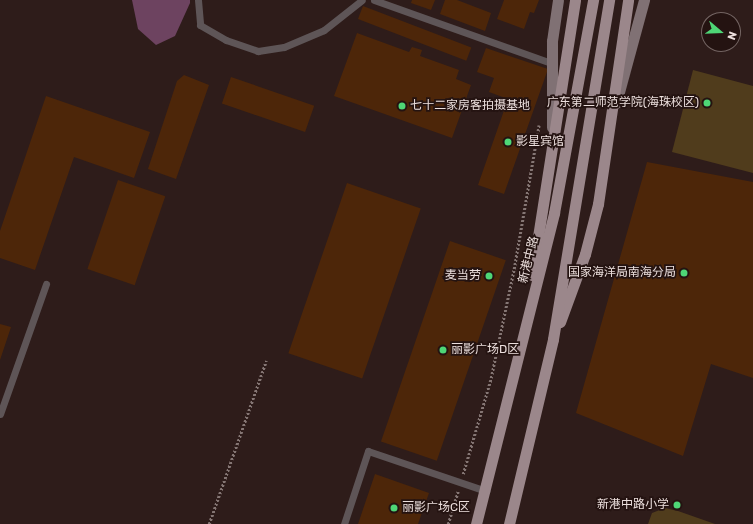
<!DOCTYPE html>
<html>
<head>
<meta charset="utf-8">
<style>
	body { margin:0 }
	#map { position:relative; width:753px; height:524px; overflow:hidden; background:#2e1c1a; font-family:Rubik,"Noto Sans SC",sans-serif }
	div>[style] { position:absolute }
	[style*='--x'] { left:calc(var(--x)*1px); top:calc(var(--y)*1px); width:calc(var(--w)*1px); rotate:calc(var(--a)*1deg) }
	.green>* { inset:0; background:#503c1c }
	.water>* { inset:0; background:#6d4360 }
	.building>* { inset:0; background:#4d2609; transform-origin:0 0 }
	.path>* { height:2.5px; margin-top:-1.25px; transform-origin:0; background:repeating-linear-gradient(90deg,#857674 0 2px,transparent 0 4px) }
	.service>* { height:7px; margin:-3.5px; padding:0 3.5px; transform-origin:3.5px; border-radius:3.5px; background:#5e5557 }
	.secondary>* { height:11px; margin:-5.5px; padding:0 5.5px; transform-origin:5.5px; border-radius:5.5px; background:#807174 }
	.primary>* { height:11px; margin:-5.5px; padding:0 5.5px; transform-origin:5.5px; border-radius:5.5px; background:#9b878b }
	.dots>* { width:11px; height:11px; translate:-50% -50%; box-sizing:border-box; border:2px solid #241311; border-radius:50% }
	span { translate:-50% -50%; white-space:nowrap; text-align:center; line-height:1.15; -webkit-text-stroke:3.5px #241311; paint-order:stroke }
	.poi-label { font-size:12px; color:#ecdfdd }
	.right { translate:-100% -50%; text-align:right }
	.left { translate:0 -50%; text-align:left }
	.street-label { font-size:12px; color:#ecdfdd }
	.north { position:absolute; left:701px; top:12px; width:40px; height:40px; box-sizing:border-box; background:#241311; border:1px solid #746563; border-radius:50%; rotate:109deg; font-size:11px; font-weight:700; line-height:16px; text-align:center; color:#ecdfdd }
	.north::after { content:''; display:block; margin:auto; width:14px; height:18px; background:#4ed676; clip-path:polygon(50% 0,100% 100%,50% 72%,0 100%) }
</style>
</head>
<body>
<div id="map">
	<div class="green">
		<div style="clip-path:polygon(693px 70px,753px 86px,753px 173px,672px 152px)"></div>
		<div style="clip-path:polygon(665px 508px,678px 511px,715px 524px,648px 524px,652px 513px)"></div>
	</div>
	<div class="water">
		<div style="clip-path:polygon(132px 0,190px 0,190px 3px,175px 36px,156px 45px,138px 29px)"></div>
	</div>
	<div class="building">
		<div style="clip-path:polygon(412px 0,435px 0,431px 10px,411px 3px)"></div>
		<div style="clip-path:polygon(445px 0,457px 0,491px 13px,485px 31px,440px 14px)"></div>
		<div style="clip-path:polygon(504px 0,539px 0,534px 13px,530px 12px,524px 29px,497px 19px)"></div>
		<div style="left:363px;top:6px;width:116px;height:14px;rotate:21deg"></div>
		<div style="clip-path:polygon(357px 33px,409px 52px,412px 47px,422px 50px,420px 56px,459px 70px,456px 79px,471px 85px,452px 138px,334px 96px)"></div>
		<div style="clip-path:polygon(486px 48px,548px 69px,504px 194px,478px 185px,508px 99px,489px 92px,494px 78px,477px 72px)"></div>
		<div style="clip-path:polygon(184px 75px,209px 85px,176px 179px,148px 169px,177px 81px)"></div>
		<div style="left:231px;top:77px;width:88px;height:28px;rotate:19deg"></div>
		<div style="clip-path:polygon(46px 96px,150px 132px,134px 178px,74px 157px,35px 270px,0 258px,0 231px)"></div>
		<div style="clip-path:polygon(647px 162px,753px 182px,753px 378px,711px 364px,683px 456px,576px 413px)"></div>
		<div style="left:118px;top:180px;width:50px;height:94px;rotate:19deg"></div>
		<div style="left:347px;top:183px;width:78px;height:180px;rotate:19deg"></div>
		<div style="left:450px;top:241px;width:59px;height:212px;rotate:19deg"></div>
		<div style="clip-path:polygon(0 324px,11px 327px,0 360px)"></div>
		<div style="clip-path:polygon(375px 474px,429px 493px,418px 524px,358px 524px)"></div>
	</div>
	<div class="path">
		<div style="--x:463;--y:474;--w:100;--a:-73.7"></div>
		<div style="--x:491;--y:378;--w:111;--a:-78.1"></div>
		<div style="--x:514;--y:269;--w:146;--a:-80.2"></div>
		<div style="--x:209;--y:524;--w:173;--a:-70.7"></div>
		<div style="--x:448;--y:524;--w:34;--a:-73"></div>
	</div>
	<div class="service">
		<div style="--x:198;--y:0;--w:25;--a:85"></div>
		<div style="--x:200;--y:25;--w:30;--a:30"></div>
		<div style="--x:226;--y:40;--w:34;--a:19"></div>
		<div style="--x:258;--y:51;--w:26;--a:-9"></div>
		<div style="--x:284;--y:47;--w:43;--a:-23"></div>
		<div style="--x:324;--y:30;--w:48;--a:-38.3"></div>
		<div style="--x:374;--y:0;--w:188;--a:19.6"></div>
		<div style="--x:0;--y:414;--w:138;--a:-70.5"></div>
		<div style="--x:344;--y:524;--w:77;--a:-71.8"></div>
		<div style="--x:368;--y:451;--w:125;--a:18.7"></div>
	</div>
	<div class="secondary">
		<div style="--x:616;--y:103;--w:107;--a:-74.8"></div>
		<div style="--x:552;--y:127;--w:86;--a:-90"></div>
		<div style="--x:552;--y:41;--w:41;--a:-81.7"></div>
	</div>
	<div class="primary">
		<div style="--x:532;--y:275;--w:278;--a:-81.1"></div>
		<div style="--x:560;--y:322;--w:72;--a:-69.8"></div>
		<div style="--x:585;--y:254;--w:52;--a:-75.4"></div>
		<div style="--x:598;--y:204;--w:206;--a:-81.6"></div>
		<div style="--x:476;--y:524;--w:321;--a:-75.9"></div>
		<div style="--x:554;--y:213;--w:217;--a:-79.6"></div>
		<div style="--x:509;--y:524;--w:190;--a:-76.6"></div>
		<div style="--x:553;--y:339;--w:344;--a:-80.6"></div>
	</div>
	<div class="dots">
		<div style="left:707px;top:103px;background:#4ed676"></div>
		<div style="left:402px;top:106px;background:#4ed676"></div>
		<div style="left:508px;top:142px;background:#4ed676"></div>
		<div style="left:684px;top:273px;background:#4ed676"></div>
		<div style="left:489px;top:276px;background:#4ed676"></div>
		<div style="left:443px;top:350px;background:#4ed676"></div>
		<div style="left:677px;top:505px;background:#4ed676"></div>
		<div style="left:394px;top:508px;background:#4ed676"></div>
	</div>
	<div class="poi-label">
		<span class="right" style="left:699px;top:103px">广东第二师范学院(海珠校区)</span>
		<span class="left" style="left:410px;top:106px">七十二家房客拍摄基地</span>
		<span class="left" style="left:516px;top:142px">影星宾馆</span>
		<span class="right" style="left:676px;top:273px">国家海洋局南海分局</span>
		<span class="right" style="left:481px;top:276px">麦当劳</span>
		<span class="left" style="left:451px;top:350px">丽影广场D区</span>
		<span class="right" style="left:669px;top:505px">新港中路小学</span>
		<span class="left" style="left:402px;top:508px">丽影广场C区</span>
	</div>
	<div class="street-label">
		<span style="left:529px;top:260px;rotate:-76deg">新港中路</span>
	</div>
	<div class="north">N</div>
</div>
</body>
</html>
